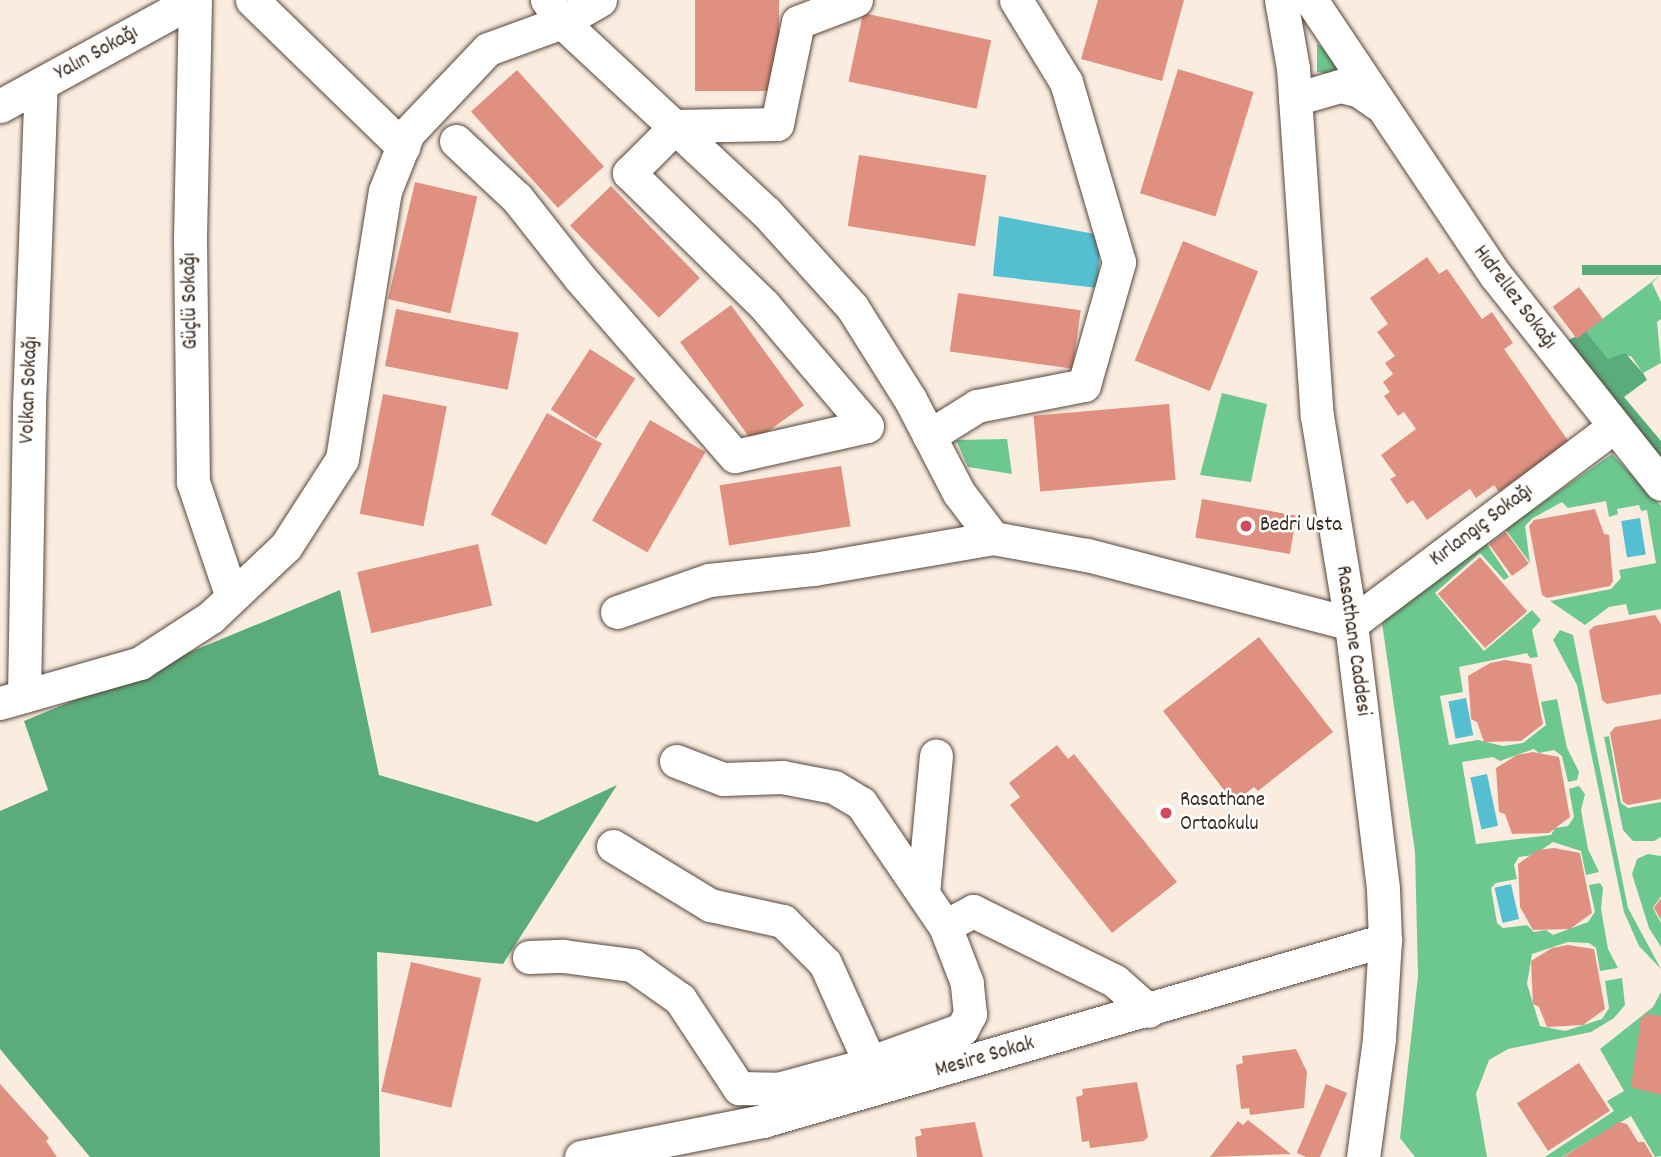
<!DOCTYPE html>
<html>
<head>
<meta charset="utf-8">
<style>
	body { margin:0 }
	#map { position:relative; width:1661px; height:1157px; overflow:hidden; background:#faede0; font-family:Dekko,sans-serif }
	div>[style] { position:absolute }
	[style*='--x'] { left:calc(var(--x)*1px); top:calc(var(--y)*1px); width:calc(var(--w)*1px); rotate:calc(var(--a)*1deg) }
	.green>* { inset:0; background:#6dc88f }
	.forest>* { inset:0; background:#5aac7a; transform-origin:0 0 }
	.water>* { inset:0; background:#55bfd2; transform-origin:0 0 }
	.building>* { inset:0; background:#df9081; transform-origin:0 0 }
	.roads { filter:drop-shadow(0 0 2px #58473b) drop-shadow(0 0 2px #58473b) }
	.minor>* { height:33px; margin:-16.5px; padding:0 16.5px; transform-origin:16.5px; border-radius:16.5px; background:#fff }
	.dots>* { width:19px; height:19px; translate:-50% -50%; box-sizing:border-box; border:4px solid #fff; border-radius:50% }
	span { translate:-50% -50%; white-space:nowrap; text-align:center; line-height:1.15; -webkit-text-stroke:5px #fff; paint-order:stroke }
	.street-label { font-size:21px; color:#3b2a1e }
	.poi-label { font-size:21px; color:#3b2a1e }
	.left { translate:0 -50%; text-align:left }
</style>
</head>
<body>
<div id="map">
	<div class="green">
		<div style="clip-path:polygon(1317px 44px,1323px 48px,1345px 76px,1317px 72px)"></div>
		<div style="clip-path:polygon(1661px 275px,1652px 283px,1661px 302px,1661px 319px,1657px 322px,1661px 363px,1643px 373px,1631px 356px,1608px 359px,1586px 331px)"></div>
		<div style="clip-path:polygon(1222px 393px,1267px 404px,1251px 482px,1200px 475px)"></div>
		<div style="clip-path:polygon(1007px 439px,1012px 474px,968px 467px,956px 440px)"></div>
		<div style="clip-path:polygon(1612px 454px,1661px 506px,1661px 609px,1629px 615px,1626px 604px,1609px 607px,1585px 625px,1550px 601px,1611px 589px,1621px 578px,1619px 570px,1656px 563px,1647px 510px,1641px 511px,1639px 505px,1617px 509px,1618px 514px,1609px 517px,1606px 501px,1568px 508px,1562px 502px,1533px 518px,1525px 526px,1530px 563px,1506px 530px,1487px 544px,1509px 577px,1504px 580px,1480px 553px,1435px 593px,1484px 651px,1532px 610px,1541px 620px,1532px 630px,1538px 657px,1530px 658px,1527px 653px,1459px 667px,1463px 692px,1440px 696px,1449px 745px,1478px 740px,1503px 746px,1523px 743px,1546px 725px,1541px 702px,1557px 699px,1567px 748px,1579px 772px,1577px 780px,1568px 782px,1562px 756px,1554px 750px,1539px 753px,1534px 749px,1500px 761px,1493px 757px,1462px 762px,1476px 844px,1551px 835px,1555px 828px,1568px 826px,1574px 817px,1569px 789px,1579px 786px,1585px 794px,1581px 810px,1588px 849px,1599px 872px,1586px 875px,1581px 851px,1553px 842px,1534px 855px,1519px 857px,1514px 865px,1517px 879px,1496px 883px,1491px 888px,1497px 923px,1503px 928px,1527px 925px,1534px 932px,1546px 930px,1553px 935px,1588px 922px,1595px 912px,1589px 885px,1600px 883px,1603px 888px,1601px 909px,1608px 949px,1618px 968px,1600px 971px,1596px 948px,1589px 943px,1568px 942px,1532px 954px,1527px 984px,1540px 1026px,1565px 1031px,1602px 1019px,1609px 1008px,1605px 981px,1622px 978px,1625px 1005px,1614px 1018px,1591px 1032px,1508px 1049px,1489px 1060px,1476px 1094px,1487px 1157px,1415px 1157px,1400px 1138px,1418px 976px,1415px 852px,1382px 623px,1402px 601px)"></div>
		<div style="clip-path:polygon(1560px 630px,1573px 635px,1628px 908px,1661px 969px,1639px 946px,1624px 912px,1577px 685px,1553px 640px)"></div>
		<div style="clip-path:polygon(1609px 736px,1621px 803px,1628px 808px,1661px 802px,1661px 837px,1654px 841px,1633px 841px,1623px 830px,1604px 737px)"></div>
		<div style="clip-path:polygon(1648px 854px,1661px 856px,1661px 896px,1653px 908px,1661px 923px,1661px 947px,1649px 928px,1632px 874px,1637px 859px)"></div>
		<div style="clip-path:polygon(1661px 992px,1661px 1156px,1655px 1157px,1631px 1116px,1562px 1157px,1545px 1157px,1614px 1111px,1607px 1101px,1624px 1091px,1600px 1049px,1653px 1007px)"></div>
	</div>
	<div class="forest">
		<div style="left:1661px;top:265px;width:10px;height:79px;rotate:90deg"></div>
		<div style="clip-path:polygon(1586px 331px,1608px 359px,1625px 353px,1643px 373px,1647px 380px,1624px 397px,1661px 441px,1661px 457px,1565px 342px)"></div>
		<div style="clip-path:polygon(340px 590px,379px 775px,537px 822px,617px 785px,503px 964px,377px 952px,380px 1157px,90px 1157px,0 1049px,0 811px,48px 790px,24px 721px)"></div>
	</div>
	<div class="water">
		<div style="clip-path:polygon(999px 216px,1100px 235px,1098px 288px,993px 276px)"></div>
		<div style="left:1640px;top:518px;width:37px;height:19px;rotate:81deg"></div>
		<div style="left:1466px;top:698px;width:38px;height:18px;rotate:79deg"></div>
		<div style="left:1487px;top:774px;width:53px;height:17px;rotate:78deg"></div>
		<div style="left:1511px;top:884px;width:36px;height:17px;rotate:77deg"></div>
	</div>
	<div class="building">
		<div style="left:695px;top:0;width:84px;height:91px"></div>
		<div style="clip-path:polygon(1098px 0,1184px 0,1162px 81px,1081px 59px)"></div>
		<div style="left:863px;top:13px;width:131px;height:70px;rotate:12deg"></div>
		<div style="left:1178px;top:69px;width:79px;height:130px;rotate:17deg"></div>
		<div style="left:517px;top:70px;width:130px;height:62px;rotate:48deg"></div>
		<div style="left:859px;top:155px;width:129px;height:72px;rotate:9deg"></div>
		<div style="left:415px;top:182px;width:64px;height:120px;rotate:13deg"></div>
		<div style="left:611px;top:186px;width:128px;height:57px;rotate:46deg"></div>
		<div style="left:1183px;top:241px;width:81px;height:129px;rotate:22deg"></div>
		<div style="clip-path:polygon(1427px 257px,1439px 274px,1447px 269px,1482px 319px,1492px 312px,1513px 343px,1504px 349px,1569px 442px,1499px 492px,1494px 485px,1476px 498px,1470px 489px,1427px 520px,1413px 500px,1407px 504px,1390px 479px,1396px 476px,1381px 455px,1416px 429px,1404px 412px,1398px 416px,1384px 396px,1390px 392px,1383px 382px,1393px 374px,1385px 363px,1395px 356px,1377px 332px,1388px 324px,1370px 298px)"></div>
		<div style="left:1579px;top:287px;width:40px;height:33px;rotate:53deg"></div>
		<div style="left:958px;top:293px;width:124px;height:59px;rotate:8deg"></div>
		<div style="left:731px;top:305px;width:124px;height:63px;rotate:54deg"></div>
		<div style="left:396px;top:309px;width:125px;height:58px;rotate:11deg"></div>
		<div style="left:590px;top:349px;width:54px;height:72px;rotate:33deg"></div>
		<div style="left:383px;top:394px;width:65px;height:122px;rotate:11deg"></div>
		<div style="left:1169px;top:404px;width:76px;height:136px;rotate:85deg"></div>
		<div style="left:547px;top:413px;width:63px;height:116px;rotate:29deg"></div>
		<div style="left:650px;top:420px;width:64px;height:116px;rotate:30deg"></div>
		<div style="left:841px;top:466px;width:61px;height:123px;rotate:81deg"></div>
		<div style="left:1202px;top:499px;width:96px;height:39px;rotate:10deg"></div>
		<div style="clip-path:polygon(1595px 509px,1604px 534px,1609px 535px,1613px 581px,1610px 586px,1547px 598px,1542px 595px,1529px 526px,1534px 520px)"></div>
		<div style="left:1506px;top:532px;width:39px;height:21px;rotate:54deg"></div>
		<div style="left:478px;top:544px;width:63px;height:124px;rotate:77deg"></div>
		<div style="left:1480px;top:557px;width:72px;height:56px;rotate:49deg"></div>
		<div style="clip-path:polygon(1655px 615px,1661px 624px,1661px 694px,1607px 704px,1602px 700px,1589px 631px,1594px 626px)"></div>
		<div style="clip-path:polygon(1259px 637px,1333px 732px,1258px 791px,1254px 787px,1234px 803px,1163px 711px)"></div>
		<div style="clip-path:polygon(1505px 660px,1531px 664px,1543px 724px,1521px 741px,1484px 742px,1477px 722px,1471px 719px,1468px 676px,1490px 663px)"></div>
		<div style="clip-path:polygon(1661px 719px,1661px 799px,1628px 805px,1623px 802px,1610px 733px,1615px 727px)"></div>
		<div style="clip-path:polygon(1057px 745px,1068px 759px,1074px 754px,1177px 882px,1112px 933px,1010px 805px,1020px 797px,1009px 783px)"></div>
		<div style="clip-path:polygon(1533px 752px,1559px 757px,1570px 817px,1549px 833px,1512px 834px,1505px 814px,1499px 812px,1496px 768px,1517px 755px)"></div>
		<div style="clip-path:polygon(1554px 848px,1580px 853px,1592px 913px,1570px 929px,1533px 930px,1520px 907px,1518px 864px,1538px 850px)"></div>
		<div style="clip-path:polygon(1661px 898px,1661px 920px,1654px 908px)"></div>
		<div style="clip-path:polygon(1568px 945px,1594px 949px,1605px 1009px,1583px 1025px,1547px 1027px,1539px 1007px,1533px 1004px,1531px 961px,1552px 948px)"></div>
		<div style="left:411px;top:962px;width:72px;height:133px;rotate:13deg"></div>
		<div style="clip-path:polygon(1647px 1014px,1661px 1016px,1661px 1095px,1631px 1087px,1641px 1018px)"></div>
		<div style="clip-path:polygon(1296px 1049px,1307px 1072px,1304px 1108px,1250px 1115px,1249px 1108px,1241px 1109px,1236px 1065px,1243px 1063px,1242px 1056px)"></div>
		<div style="left:1579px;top:1063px;width:57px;height:74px;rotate:57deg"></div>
		<div style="clip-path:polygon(1137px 1082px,1148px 1137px,1144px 1141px,1090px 1148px,1089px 1141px,1082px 1142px,1076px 1097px,1083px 1095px,1082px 1089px)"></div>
		<div style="clip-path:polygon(0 1084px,49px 1138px,46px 1141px,57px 1157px,0 1157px)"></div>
		<div style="left:1326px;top:1084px;width:23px;height:75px;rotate:23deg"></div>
		<div style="clip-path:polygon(1248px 1120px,1291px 1154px,1210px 1157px,1238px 1121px,1243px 1125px)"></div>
		<div style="clip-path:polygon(975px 1122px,983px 1157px,917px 1157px,915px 1137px,922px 1135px,920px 1129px)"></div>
		<div style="clip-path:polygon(1619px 1122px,1627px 1124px,1638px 1142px,1644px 1142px,1653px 1157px,1563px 1157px)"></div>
	</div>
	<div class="roads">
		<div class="minor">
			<div style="--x:195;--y:0;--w:239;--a:91.2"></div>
			<div style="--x:190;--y:239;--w:243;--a:89.3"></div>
			<div style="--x:193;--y:482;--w:121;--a:71.3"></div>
			<div style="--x:252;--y:0;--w:211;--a:44.2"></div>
			<div style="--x:600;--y:0;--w:44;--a:149.9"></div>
			<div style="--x:562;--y:22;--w:279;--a:43"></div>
			<div style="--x:766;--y:212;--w:128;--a:47.8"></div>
			<div style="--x:852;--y:307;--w:109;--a:57.8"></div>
			<div style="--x:910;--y:399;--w:106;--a:62.5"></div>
			<div style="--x:959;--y:493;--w:56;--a:52.9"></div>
			<div style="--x:1281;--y:0;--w:69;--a:80"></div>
			<div style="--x:1293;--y:68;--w:349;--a:86.1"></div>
			<div style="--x:1317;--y:416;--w:211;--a:80.7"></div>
			<div style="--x:1351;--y:624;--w:267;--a:83.1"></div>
			<div style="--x:1383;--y:889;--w:51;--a:87.8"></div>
			<div style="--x:1385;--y:940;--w:99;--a:93.5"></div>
			<div style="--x:1379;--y:1039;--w:119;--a:97.7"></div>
			<div style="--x:1311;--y:0;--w:332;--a:56.2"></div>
			<div style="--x:1496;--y:276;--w:265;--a:51.6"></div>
			<div style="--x:1295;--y:99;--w:47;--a:-16.1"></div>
			<div style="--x:1340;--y:86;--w:18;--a:13"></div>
			<div style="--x:1358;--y:90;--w:24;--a:35"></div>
			<div style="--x:0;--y:106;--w:221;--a:-28.7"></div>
			<div style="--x:456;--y:141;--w:83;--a:43.1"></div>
			<div style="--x:517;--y:198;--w:102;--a:51.8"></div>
			<div style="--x:580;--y:278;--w:236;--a:49"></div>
			<div style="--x:735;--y:456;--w:135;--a:-12.8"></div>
			<div style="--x:867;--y:426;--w:159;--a:-130.4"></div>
			<div style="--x:764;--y:305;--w:189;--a:-135.6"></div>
			<div style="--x:629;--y:173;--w:66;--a:-45"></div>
			<div style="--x:676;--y:126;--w:101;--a:-1.1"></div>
			<div style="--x:777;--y:124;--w:104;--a:-78.4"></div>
			<div style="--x:798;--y:22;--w:62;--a:-20.8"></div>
			<div style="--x:929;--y:436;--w:57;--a:-32"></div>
			<div style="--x:977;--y:406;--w:109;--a:-11.1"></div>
			<div style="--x:1084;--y:385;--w:128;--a:-74.1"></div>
			<div style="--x:1119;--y:262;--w:188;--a:-106.4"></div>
			<div style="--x:1066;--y:82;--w:96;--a:-121.4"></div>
			<div style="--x:617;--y:612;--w:97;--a:-19.2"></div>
			<div style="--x:709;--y:580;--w:106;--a:-6"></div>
			<div style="--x:814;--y:569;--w:182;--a:-9.8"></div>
			<div style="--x:993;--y:538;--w:96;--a:10.3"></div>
			<div style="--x:1087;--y:555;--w:273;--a:14.6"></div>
			<div style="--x:1351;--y:624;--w:328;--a:-36.9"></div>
			<div style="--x:24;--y:696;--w:291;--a:-89"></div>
			<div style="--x:29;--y:405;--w:320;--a:-87.9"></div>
			<div style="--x:0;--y:703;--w:146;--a:-15.9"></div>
			<div style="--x:140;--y:663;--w:85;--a:-32.9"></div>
			<div style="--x:211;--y:617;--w:103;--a:-43.4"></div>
			<div style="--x:286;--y:546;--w:103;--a:-57.2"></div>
			<div style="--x:342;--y:459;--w:271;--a:-80.9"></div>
			<div style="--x:385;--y:191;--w:62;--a:-68.4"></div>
			<div style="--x:408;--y:133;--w:116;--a:-46.4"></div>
			<div style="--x:488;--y:49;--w:79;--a:-20"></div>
			<div style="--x:562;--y:22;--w:27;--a:-124"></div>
			<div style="--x:676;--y:761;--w:50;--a:21"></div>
			<div style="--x:723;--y:779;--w:59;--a:-1.9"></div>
			<div style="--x:782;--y:777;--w:53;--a:10.9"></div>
			<div style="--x:834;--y:787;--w:31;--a:31"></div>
			<div style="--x:861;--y:803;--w:149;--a:55.7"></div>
			<div style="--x:613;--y:846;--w:114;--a:31.3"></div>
			<div style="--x:710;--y:905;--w:75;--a:12.4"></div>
			<div style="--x:783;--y:921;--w:59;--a:45"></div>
			<div style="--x:825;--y:963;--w:110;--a:65.8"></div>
			<div style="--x:923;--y:893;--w:138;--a:-84.6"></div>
			<div style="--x:529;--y:957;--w:34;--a:-2"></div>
			<div style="--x:563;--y:956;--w:70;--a:7.4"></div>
			<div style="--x:632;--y:965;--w:59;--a:35.3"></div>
			<div style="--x:680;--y:999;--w:107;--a:56.5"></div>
			<div style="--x:739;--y:1088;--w:39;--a:1"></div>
			<div style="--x:778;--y:1089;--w:80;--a:-15.3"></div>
			<div style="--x:855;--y:1068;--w:114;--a:-20"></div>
			<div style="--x:962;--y:1029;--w:17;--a:-62"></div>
			<div style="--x:970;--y:1014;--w:31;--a:-96"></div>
			<div style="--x:967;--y:983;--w:61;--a:-111.1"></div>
			<div style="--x:945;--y:926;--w:32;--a:-28"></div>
			<div style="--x:973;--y:911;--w:158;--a:26.2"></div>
			<div style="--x:1115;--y:981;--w:45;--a:41.4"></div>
			<div style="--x:581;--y:1157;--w:186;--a:-11.2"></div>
			<div style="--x:763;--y:1121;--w:648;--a:-16.22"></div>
		</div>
	</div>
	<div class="dots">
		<div style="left:1246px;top:526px;background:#d1495b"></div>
		<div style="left:1166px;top:813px;background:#d1495b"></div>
	</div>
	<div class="street-label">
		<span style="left:97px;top:54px;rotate:-29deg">Yalın Sokağı</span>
		<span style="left:1514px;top:298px;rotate:53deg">Hıdrellez Sokağı</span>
		<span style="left:191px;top:301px;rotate:-91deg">Güçlü Sokağı</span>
		<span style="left:30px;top:390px;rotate:-88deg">Volkan Sokağı</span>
		<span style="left:1482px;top:526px;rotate:-37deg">Kırlangıç Sokağı</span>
		<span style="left:1352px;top:641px;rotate:82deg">Rasathane Caddesi</span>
		<span style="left:985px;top:1058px;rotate:-16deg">Mesire Sokak</span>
	</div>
	<div class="poi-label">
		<span class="left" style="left:1260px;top:526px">Bedri Usta</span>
		<span class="left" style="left:1180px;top:813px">Rasathane<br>Ortaokulu</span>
	</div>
</div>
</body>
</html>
